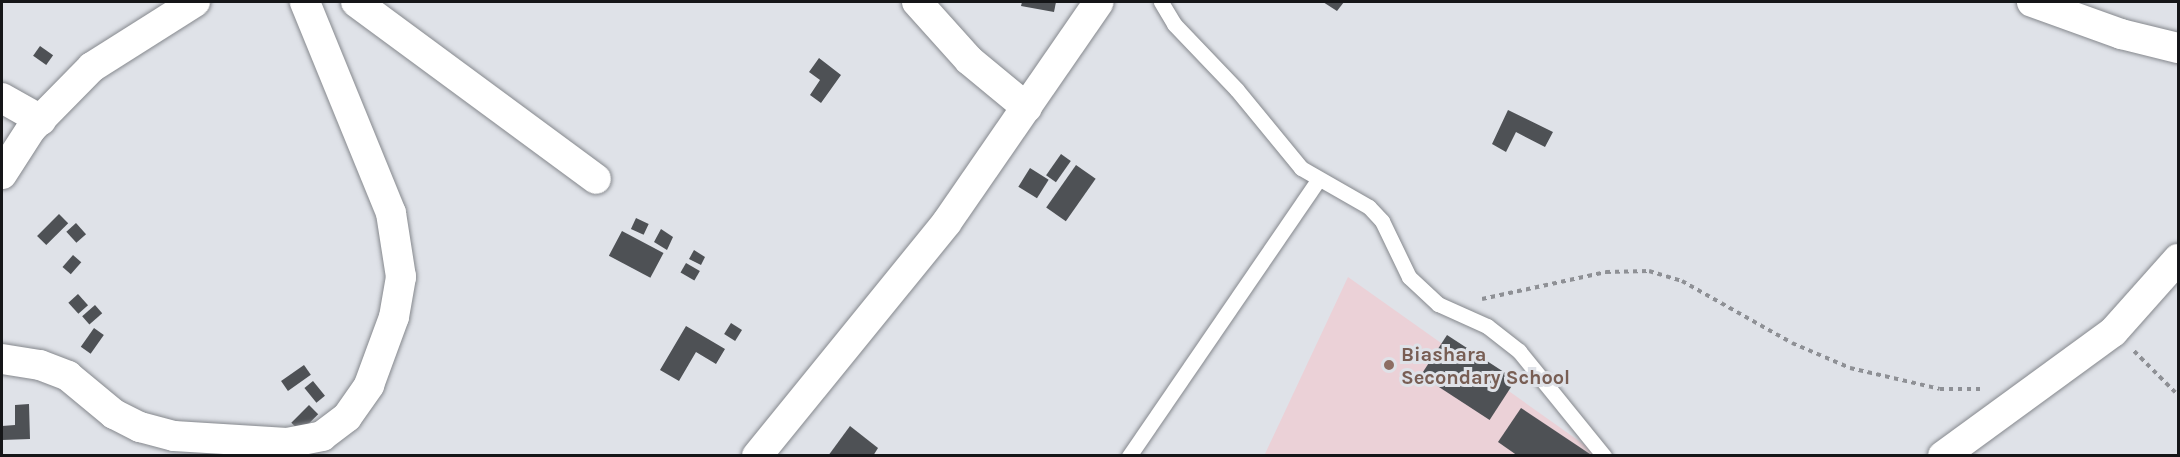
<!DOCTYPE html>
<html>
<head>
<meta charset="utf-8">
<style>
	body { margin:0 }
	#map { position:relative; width:2180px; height:457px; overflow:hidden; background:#dfe2e8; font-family:Karla,sans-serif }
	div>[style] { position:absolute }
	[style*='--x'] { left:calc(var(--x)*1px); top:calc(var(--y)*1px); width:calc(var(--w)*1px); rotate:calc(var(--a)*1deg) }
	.education>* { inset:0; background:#ebd1d7 }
	.building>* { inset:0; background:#4e5155; transform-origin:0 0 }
	.path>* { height:4px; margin-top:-2px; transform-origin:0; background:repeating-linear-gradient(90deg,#8e9095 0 4.5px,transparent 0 9px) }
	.roads { filter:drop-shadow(0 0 2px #85888d) drop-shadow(0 0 2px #85888d) }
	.service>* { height:15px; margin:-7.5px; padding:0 7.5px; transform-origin:7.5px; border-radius:7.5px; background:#fff }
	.minor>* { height:30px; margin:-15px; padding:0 15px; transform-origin:15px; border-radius:15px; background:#fff }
	.dots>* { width:16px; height:16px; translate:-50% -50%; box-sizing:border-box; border:3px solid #dfe2e8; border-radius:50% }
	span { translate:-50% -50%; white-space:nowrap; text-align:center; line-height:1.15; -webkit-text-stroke:6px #dfe2e8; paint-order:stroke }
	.education-label { font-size:20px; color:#785e54; font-weight:700 }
	.left { translate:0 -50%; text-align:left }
	.frame { position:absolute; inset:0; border:3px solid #151618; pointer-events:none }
</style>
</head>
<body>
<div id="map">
	<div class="education">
		<div style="clip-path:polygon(1348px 277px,1596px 453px,1597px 456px,1264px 456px)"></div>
	</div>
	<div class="building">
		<div style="clip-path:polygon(1022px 2px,1056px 2px,1054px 12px,1021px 6px)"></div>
		<div style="clip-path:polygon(1323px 2px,1344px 2px,1337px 11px)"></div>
		<div style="left:40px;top:46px;width:16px;height:12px;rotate:35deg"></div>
		<div style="clip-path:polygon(819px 58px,841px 75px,821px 103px,810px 95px,820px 80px,809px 72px)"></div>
		<div style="clip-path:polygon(1508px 110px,1553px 132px,1545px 147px,1516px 132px,1506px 152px,1492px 144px)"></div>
		<div style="left:1061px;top:154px;width:12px;height:26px;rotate:35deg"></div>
		<div style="left:1076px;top:165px;width:24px;height:52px;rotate:35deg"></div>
		<div style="left:1030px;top:168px;width:22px;height:22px;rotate:32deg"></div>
		<div style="left:59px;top:214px;width:13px;height:31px;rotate:45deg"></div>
		<div style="left:636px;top:218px;width:14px;height:12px;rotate:25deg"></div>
		<div style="left:76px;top:223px;width:15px;height:13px;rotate:48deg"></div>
		<div style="clip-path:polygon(661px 229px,673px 237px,667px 250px,654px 242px)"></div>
		<div style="left:622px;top:231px;width:47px;height:28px;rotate:28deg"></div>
		<div style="clip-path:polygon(694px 250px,705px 257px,701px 265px,689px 259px)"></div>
		<div style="left:73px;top:255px;width:11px;height:16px;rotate:41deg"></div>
		<div style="left:686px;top:263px;width:16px;height:11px;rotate:30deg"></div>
		<div style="left:78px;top:294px;width:15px;height:13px;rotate:48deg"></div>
		<div style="left:95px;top:305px;width:11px;height:17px;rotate:49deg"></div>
		<div style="left:731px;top:323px;width:13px;height:13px;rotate:32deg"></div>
		<div style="clip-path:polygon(686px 326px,725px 349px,716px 364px,696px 352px,679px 381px,660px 370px)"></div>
		<div style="left:94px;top:328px;width:12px;height:23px;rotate:35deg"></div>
		<div style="left:1447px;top:335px;width:82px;height:48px;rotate:33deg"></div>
		<div style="left:304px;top:365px;width:12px;height:28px;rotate:55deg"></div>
		<div style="left:313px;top:381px;width:19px;height:11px;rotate:51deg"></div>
		<div style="clip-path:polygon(29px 404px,30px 439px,2px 440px,2px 426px,15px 425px,15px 405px)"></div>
		<div style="left:309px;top:405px;width:13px;height:25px;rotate:45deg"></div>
		<div style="clip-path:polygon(1521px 408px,1590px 454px,1589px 456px,1518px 456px,1498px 442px)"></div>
		<div style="clip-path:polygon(850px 426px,878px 448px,873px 456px,828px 456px)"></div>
	</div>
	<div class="path">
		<div style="--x:1482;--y:299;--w:127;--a:-12.3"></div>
		<div style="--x:1606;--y:272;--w:43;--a:-1.3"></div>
		<div style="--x:1649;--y:271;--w:34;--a:17"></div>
		<div style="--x:1682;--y:281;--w:126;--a:29.4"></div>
		<div style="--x:1792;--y:343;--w:63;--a:23.3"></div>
		<div style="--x:1850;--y:368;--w:92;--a:13.1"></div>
		<div style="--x:1940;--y:389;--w:43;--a:0"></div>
		<div style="--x:2134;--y:351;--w:62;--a:45"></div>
	</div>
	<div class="roads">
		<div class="service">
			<div style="--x:1161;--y:2;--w:26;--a:59"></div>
			<div style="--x:1174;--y:24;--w:91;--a:46.3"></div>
			<div style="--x:1237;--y:90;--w:101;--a:50.6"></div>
			<div style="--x:1301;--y:168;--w:78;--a:29.8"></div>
			<div style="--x:1369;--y:207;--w:19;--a:47"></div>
			<div style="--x:1382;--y:221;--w:62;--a:64.3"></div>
			<div style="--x:1409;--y:277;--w:40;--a:43"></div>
			<div style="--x:1438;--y:304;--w:54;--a:24.2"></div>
			<div style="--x:1487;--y:326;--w:41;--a:38"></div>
			<div style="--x:1519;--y:351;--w:135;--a:51"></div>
			<div style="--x:1129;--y:456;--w:335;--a:-55.6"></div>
		</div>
		<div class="minor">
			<div style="--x:356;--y:2;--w:298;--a:36.4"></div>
			<div style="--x:917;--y:2;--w:78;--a:48.1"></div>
			<div style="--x:969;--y:60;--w:75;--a:39.6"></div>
			<div style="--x:2032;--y:2;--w:95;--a:19.8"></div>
			<div style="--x:2121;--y:34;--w:59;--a:13.8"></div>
			<div style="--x:2;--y:98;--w:45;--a:29.4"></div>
			<div style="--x:2;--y:174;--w:54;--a:-57.2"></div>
			<div style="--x:31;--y:129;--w:87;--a:-45.5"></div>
			<div style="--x:92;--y:67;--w:122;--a:-32.3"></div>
			<div style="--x:2;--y:359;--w:38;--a:9"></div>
			<div style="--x:40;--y:365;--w:30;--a:21"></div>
			<div style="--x:68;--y:376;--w:60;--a:39.6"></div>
			<div style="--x:114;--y:414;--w:29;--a:27"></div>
			<div style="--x:140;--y:427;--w:35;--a:15"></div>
			<div style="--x:174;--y:436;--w:113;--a:3.5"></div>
			<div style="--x:287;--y:443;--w:36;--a:-11"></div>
			<div style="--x:322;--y:436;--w:31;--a:-37"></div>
			<div style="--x:347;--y:417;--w:39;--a:-55"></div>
			<div style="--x:369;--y:385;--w:72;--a:-69.8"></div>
			<div style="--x:394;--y:317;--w:41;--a:-80.1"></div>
			<div style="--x:401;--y:277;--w:65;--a:-98.9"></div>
			<div style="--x:391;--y:213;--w:228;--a:-112.2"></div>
			<div style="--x:757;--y:456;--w:301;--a:-50.9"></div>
			<div style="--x:947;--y:222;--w:267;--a:-55.4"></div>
			<div style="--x:1943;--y:456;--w:210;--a:-36.1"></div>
			<div style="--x:2113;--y:332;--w:98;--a:-48.3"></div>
		</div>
	</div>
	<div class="dots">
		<div style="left:1389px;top:365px;background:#8d6e63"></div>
	</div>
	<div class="education-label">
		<span class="left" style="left:1401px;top:366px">Biashara<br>Secondary School</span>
	</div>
	<div class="frame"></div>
</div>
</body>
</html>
